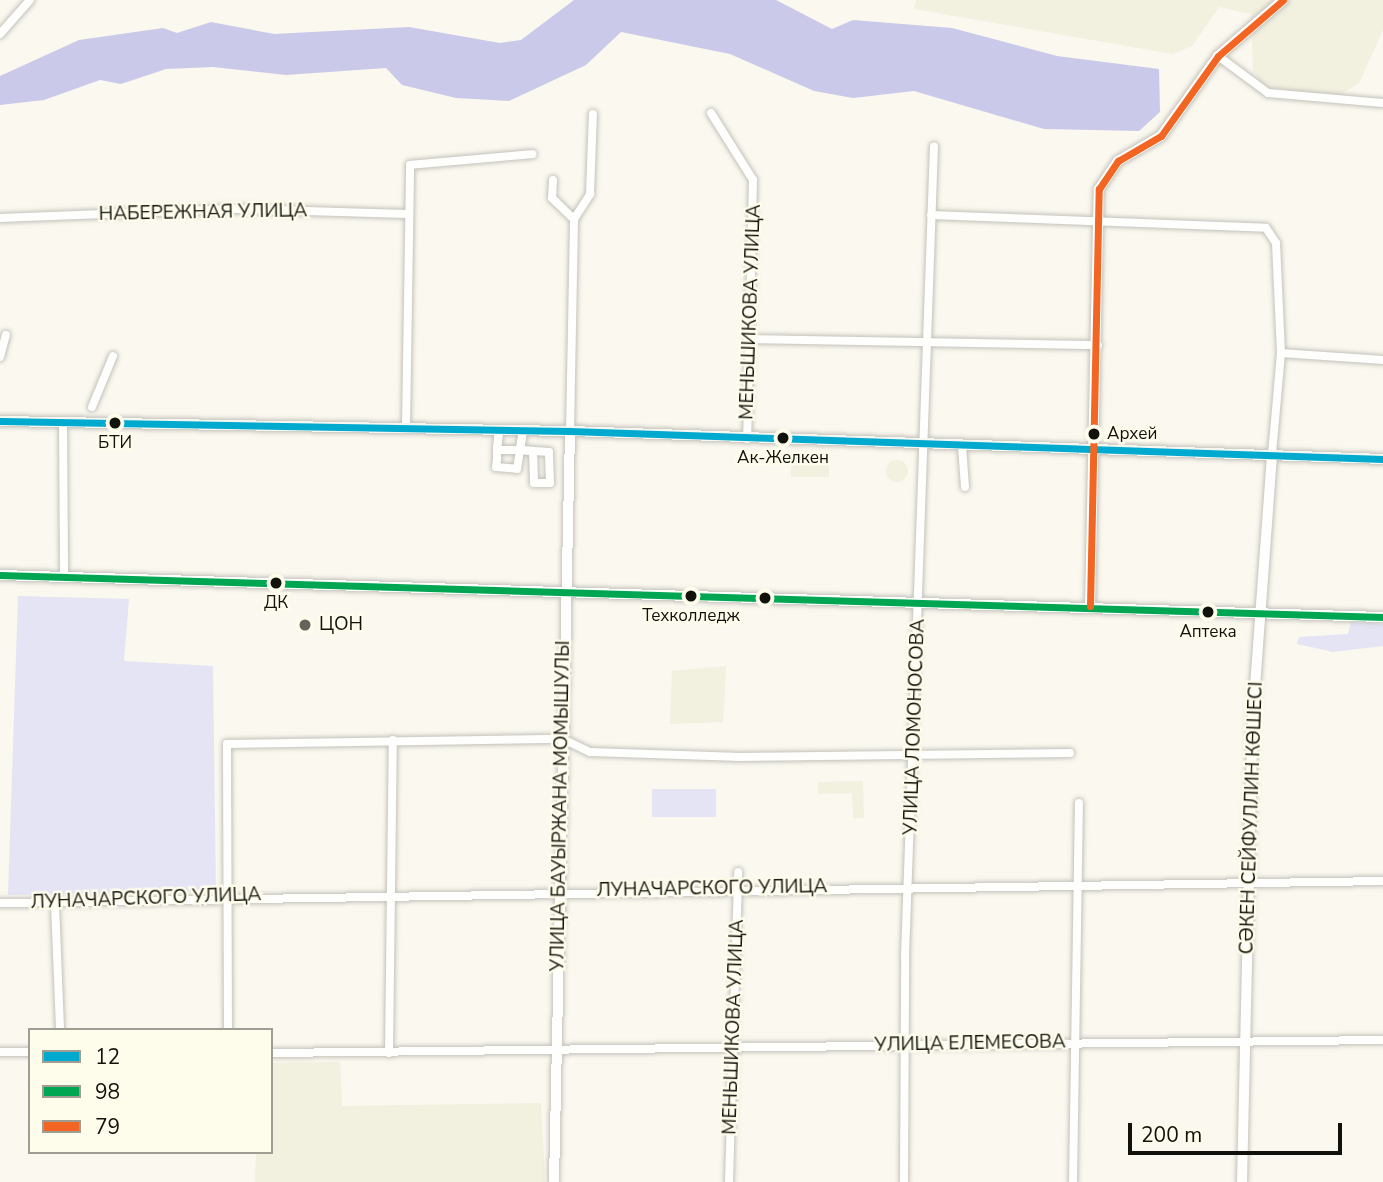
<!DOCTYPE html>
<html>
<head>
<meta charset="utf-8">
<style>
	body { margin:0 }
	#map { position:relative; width:1383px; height:1182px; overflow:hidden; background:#faf8ef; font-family:"Nunito Sans",sans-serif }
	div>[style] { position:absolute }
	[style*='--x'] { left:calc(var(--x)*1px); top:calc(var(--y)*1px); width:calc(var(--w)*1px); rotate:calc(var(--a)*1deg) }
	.built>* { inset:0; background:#f2f0df; transform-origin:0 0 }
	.round { border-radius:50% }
	.green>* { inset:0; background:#e4e4f4; transform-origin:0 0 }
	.water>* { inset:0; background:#cac9e9 }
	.roads { filter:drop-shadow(0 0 2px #c3c2bb) drop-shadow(0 0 2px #c3c2bb) }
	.minor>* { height:8px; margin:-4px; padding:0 4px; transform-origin:4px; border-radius:4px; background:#fefefd }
	.tertiary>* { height:10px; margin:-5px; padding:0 5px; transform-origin:5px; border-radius:5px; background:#fefefd }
	.secondary>* { height:10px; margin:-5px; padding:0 5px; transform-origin:5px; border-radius:5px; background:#f7f7f2 }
	.bus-1>* { height:7px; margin:-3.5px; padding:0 3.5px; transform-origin:3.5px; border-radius:3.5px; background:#00a9ce }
	.bus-2>* { height:7px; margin:-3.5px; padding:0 3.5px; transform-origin:3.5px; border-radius:3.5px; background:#00a651 }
	.bus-3>* { height:7px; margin:-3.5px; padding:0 3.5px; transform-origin:3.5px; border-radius:3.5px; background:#f26522 }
	.dots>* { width:19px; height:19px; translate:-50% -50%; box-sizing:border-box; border:4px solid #fefceb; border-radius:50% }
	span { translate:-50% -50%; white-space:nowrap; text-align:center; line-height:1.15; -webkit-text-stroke:5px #fefceb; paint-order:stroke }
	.bus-label { font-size:17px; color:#12120c }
	.left { translate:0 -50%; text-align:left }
	.street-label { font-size:19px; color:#12120c }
	.poi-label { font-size:19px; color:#12120c }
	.legend { position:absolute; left:28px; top:1028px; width:245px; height:126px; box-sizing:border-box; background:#fefceb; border:2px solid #a09e92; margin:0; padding:9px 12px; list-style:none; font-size:21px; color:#12120c }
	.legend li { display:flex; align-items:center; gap:14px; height:35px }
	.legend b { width:35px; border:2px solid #a09e92 }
	.scale { position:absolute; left:1128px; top:1123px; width:214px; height:32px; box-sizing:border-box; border:4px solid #12120c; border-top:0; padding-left:9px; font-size:21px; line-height:24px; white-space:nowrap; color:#12120c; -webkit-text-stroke:5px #fefceb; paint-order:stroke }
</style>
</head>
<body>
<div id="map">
	<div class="built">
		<div style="clip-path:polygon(916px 0,1383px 0,1383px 30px,1359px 83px,1340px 95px,1264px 87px,1253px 71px,1251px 14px,1219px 7px,1192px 46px,1173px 54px,914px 9px)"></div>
		<div style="left:791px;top:458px;width:38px;height:19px"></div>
		<div class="round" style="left:886px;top:460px;width:22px;height:22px"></div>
		<div style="clip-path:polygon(726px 666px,723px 722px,670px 724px,672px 671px)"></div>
		<div style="clip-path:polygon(863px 781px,864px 818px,853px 818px,852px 793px,818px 794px,818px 782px)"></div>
		<div style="clip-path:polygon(340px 1062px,342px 1106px,541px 1103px,545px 1182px,255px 1182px,256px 1152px,271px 1152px,271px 1063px)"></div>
	</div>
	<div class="green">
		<div style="clip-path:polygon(18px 596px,129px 599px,124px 661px,213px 666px,216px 891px,8px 895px)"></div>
		<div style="clip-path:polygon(1351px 622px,1383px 624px,1383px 646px,1333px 652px,1297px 644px,1299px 637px,1348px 634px)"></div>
		<div style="left:652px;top:789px;width:64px;height:28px"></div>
	</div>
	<div class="water">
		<div style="clip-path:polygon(574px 0,776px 0,832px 29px,853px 20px,952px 28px,1057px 56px,1159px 69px,1160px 112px,1139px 131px,1044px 129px,914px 91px,853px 98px,814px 91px,730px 54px,621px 32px,586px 65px,509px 101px,456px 98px,402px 85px,386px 68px,286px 75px,213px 67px,166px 69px,121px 84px,100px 80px,44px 100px,0 105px,0 76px,79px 40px,163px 28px,177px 33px,211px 22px,274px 34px,409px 27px,500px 43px,521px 40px)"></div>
	</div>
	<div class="roads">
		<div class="minor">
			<div style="--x:0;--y:34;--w:45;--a:-48.6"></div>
			<div style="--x:1218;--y:56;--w:62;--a:36.5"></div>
			<div style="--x:1268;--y:93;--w:115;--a:5"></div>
			<div style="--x:711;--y:113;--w:79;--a:57.9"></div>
			<div style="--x:753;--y:180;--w:259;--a:91.3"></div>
			<div style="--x:553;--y:180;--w:18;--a:93"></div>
			<div style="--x:552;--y:198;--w:30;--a:44"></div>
			<div style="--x:931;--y:215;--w:335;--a:2.2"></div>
			<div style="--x:1266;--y:228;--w:18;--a:56"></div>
			<div style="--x:1276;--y:243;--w:110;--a:87.4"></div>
			<div style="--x:1281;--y:353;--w:101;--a:95.1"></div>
			<div style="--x:0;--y:218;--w:239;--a:-2.2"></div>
			<div style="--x:239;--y:209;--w:167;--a:1.7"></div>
			<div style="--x:750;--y:339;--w:348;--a:1"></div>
			<div style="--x:1281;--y:353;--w:102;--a:3.9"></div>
			<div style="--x:0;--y:357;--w:23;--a:-75"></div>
			<div style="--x:92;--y:407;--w:55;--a:-67.6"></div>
			<div style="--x:63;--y:422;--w:155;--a:89.6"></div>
			<div style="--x:406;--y:428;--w:263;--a:-89.1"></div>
			<div style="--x:410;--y:165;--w:123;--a:-5.1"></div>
			<div style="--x:523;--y:430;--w:20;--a:99"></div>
			<div style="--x:520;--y:450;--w:13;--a:4"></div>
			<div style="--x:533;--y:451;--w:32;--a:88"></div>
			<div style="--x:534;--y:483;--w:16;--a:0"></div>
			<div style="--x:550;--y:483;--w:31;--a:-92"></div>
			<div style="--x:549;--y:452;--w:29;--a:-176"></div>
			<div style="--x:520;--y:450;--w:23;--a:180"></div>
			<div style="--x:497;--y:450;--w:9;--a:-84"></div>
			<div style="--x:498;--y:441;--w:11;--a:-85"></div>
			<div style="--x:499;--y:430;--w:20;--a:96"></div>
			<div style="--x:497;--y:450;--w:9;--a:90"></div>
			<div style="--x:497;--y:459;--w:8;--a:97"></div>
			<div style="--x:496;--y:467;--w:21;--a:5"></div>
			<div style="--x:517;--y:469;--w:19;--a:-81"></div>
			<div style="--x:520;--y:450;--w:20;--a:-81"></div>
			<div style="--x:570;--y:431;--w:212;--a:-88.9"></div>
			<div style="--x:574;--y:219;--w:30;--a:-57"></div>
			<div style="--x:590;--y:194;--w:80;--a:-87.9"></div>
			<div style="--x:962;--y:446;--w:41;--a:85.8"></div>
			<div style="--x:0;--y:903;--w:1383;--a:-0.91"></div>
			<div style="--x:55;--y:904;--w:126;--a:87.7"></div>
			<div style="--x:228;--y:1030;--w:286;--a:-90.2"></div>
			<div style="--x:227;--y:744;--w:336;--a:-0.9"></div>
			<div style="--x:563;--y:739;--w:30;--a:26"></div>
			<div style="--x:590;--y:752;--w:148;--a:1.9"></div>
			<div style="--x:738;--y:757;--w:332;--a:-0.7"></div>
			<div style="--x:0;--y:1052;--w:30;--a:0"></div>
			<div style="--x:271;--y:1053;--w:1112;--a:-0.67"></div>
			<div style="--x:389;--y:1053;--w:313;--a:-89.3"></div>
			<div style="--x:729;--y:1182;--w:310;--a:-88.3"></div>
			<div style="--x:904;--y:1182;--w:226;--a:-89.7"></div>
			<div style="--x:905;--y:956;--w:810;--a:-87.95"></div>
			<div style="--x:1073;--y:1182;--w:379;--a:-89.1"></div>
		</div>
		<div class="tertiary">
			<div style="--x:0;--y:575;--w:1384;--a:1.74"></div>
			<div style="--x:1090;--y:606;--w:417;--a:-88.8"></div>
			<div style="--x:1099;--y:189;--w:34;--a:-56"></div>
			<div style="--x:1118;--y:161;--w:50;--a:-30.2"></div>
			<div style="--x:1161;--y:136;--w:98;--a:-54.5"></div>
			<div style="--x:1218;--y:56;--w:86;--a:-40.7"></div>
			<div style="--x:554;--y:1182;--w:751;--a:-88.78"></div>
			<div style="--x:1242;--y:1182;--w:468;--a:-88.7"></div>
			<div style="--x:1253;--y:714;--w:261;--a:-85.8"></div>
		</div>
		<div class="secondary">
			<div style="--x:0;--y:421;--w:570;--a:1.01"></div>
			<div style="--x:570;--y:431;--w:813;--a:1.97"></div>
		</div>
	</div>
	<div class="bus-1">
		<div style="--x:0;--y:421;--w:570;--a:1.01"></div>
		<div style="--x:570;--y:431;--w:813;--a:1.97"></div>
	</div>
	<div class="bus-2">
		<div style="--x:0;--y:575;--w:1384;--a:1.74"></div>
	</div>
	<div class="bus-3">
		<div style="--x:1090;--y:606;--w:417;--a:-88.8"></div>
		<div style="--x:1099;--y:189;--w:34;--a:-56"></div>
		<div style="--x:1118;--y:161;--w:50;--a:-30.2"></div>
		<div style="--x:1161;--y:136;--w:98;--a:-54.5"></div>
		<div style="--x:1218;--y:56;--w:86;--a:-40.7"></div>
	</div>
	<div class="dots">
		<div style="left:115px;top:423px;background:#12120c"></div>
		<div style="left:1094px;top:434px;background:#12120c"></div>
		<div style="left:783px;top:438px;background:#12120c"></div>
		<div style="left:276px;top:583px;background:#12120c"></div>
		<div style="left:691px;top:596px;background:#12120c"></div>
		<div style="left:765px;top:598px;background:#12120c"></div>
		<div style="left:1208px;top:612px;background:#12120c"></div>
		<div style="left:305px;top:625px;background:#63625b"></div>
	</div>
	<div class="bus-label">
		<span class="left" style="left:1107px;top:434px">Архей</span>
		<span style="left:115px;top:443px">БТИ</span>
		<span style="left:783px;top:458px">Ак-Желкен</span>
		<span style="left:276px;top:603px">ДК</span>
		<span style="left:691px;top:616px">Техколледж</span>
		<span style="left:1208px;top:632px">Аптека</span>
	</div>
	<div class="street-label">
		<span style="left:203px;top:213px;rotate:-1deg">НАБЕРЕЖНАЯ УЛИЦА</span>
		<span style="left:751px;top:312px;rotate:-88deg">МЕНЬШИКОВА УЛИЦА</span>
		<span style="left:915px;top:727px;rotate:-88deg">УЛИЦА ЛОМОНОСОВА</span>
		<span style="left:561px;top:806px;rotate:-89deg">УЛИЦА БАУЫРЖАНА МОМЫШУЛЫ</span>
		<span style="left:1252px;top:818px;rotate:-88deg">СӘКЕН СЕЙФУЛЛИН КӨШЕСІ</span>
		<span style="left:712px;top:889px;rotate:-1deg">ЛУНАЧАРСКОГО УЛИЦА</span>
		<span style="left:146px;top:899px;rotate:-2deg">ЛУНАЧАРСКОГО УЛИЦА</span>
		<span style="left:734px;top:1027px;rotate:-88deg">МЕНЬШИКОВА УЛИЦА</span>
		<span style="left:970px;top:1044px;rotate:-1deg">УЛИЦА ЕЛЕМЕСОВА</span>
	</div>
	<div class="poi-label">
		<span class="left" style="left:319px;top:625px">ЦОН</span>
	</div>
	<ul class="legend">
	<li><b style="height:9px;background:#00a9ce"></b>12</li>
	<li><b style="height:9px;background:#00a651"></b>98</li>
	<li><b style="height:9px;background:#f26522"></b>79</li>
	</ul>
	<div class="scale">200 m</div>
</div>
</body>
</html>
